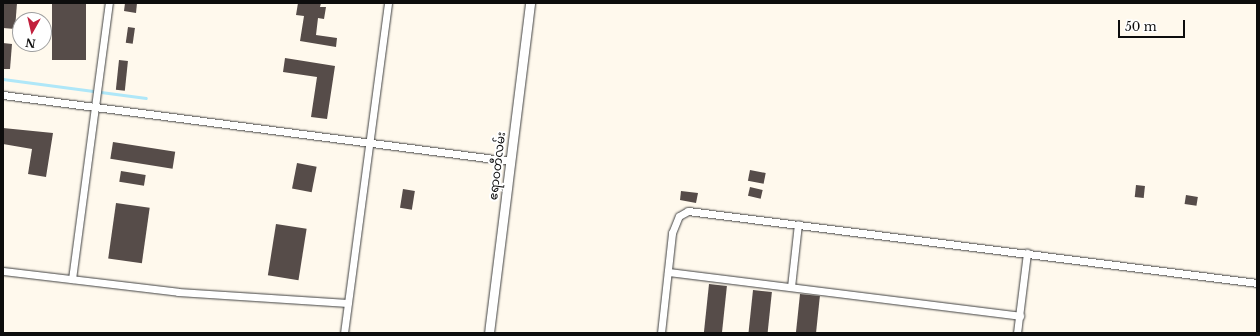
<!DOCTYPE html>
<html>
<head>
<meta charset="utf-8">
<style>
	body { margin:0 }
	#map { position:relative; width:1260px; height:336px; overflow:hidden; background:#fff9ed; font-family:"Libre Baskerville","Noto Sans Myanmar",serif }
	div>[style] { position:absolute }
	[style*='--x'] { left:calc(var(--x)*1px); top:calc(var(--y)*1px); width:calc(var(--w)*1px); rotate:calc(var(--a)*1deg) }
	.stream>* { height:2.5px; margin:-1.25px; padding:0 1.25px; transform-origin:1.25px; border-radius:1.25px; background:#afe7f8 }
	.building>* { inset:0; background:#564c49; transform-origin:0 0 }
	.roads { filter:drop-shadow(0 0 1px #404040) drop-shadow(0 0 1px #404040) }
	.minor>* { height:7px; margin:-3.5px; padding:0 3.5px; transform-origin:3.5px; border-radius:3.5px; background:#fff }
	.tertiary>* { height:9px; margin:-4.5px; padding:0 4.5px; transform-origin:4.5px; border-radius:4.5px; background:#fff }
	span { translate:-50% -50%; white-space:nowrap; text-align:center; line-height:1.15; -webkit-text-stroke:4px #fff; paint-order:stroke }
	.street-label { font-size:12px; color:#0d0d0d }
	.frame { position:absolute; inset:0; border:4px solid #0d0d0d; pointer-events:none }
	.north { position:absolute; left:12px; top:12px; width:40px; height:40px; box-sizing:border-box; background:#fff; border:1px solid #9e9e9e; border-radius:50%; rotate:188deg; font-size:11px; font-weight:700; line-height:16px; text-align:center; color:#0d0d0d }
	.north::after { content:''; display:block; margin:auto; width:14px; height:18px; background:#c2203d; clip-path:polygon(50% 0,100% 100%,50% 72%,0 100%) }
	.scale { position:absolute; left:1118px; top:20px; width:67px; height:18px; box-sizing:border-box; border:2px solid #0d0d0d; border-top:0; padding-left:5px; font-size:12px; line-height:14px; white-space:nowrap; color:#0d0d0d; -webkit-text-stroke:3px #fff; paint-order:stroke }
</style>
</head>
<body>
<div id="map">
	<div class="stream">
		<div style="--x:3;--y:79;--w:144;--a:7.6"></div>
	</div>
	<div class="building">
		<div style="clip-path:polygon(3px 3px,17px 3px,15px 29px,3px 28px)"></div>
		<div style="left:52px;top:3px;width:34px;height:57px"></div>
		<div style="clip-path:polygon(125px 3px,137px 3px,136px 13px,124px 11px)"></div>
		<div style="clip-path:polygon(298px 3px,321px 3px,320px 7px,326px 7px,324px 19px,318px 18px,316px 35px,337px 38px,336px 47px,300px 41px,304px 16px,296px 15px)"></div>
		<div style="left:128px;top:27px;width:7px;height:16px;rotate:8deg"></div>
		<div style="clip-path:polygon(3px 43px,12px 44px,10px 69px,3px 69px)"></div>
		<div style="clip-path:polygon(285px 58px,335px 66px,327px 119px,311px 117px,317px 77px,283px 72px)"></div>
		<div style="left:119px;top:60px;width:9px;height:30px;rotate:6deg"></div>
		<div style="clip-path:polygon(3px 128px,53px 133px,46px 177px,28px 174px,32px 149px,3px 144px)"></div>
		<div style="left:113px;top:142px;width:63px;height:17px;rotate:9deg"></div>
		<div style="left:297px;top:163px;width:20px;height:26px;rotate:11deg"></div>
		<div style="left:750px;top:170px;width:16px;height:11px;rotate:11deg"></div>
		<div style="left:121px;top:171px;width:25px;height:11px;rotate:9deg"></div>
		<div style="left:1136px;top:185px;width:9px;height:12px;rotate:6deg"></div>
		<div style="left:750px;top:187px;width:13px;height:9px;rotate:13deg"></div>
		<div style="left:403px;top:189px;width:12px;height:19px;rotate:9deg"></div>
		<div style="clip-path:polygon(681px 191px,698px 193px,696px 203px,680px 200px)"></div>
		<div style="left:1186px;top:195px;width:12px;height:9px;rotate:9deg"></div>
		<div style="left:116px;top:203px;width:34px;height:56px;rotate:8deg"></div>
		<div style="left:276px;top:224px;width:31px;height:52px;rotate:9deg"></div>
		<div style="left:709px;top:284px;width:18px;height:49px;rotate:6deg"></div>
		<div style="left:753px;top:290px;width:19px;height:43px;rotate:6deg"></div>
		<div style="left:800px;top:294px;width:20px;height:39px;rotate:6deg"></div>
	</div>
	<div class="roads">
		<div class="minor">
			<div style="--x:3;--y:95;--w:511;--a:7.42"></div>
			<div style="--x:3;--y:271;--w:176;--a:6.8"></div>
			<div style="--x:178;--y:292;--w:170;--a:3.7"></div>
			<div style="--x:668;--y:272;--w:355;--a:7.1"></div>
			<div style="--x:72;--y:279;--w:278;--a:-82.4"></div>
			<div style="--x:791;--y:287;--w:63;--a:-83.7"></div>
			<div style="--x:344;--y:333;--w:333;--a:-82.4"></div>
			<div style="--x:661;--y:333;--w:101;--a:-83.7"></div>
			<div style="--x:672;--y:233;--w:18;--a:-68"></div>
			<div style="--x:679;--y:216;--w:10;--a:-29"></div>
			<div style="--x:688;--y:211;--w:574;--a:7.21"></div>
			<div style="--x:1017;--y:333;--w:81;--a:-82.9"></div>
		</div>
		<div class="tertiary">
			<div style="--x:489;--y:333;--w:333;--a:-82.9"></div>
		</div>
	</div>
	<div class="street-label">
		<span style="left:497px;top:166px;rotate:-83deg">ဧရာဝတီလမ်း</span>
	</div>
	<div class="frame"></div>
	<div class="north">N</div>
	<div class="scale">50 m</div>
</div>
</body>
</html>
